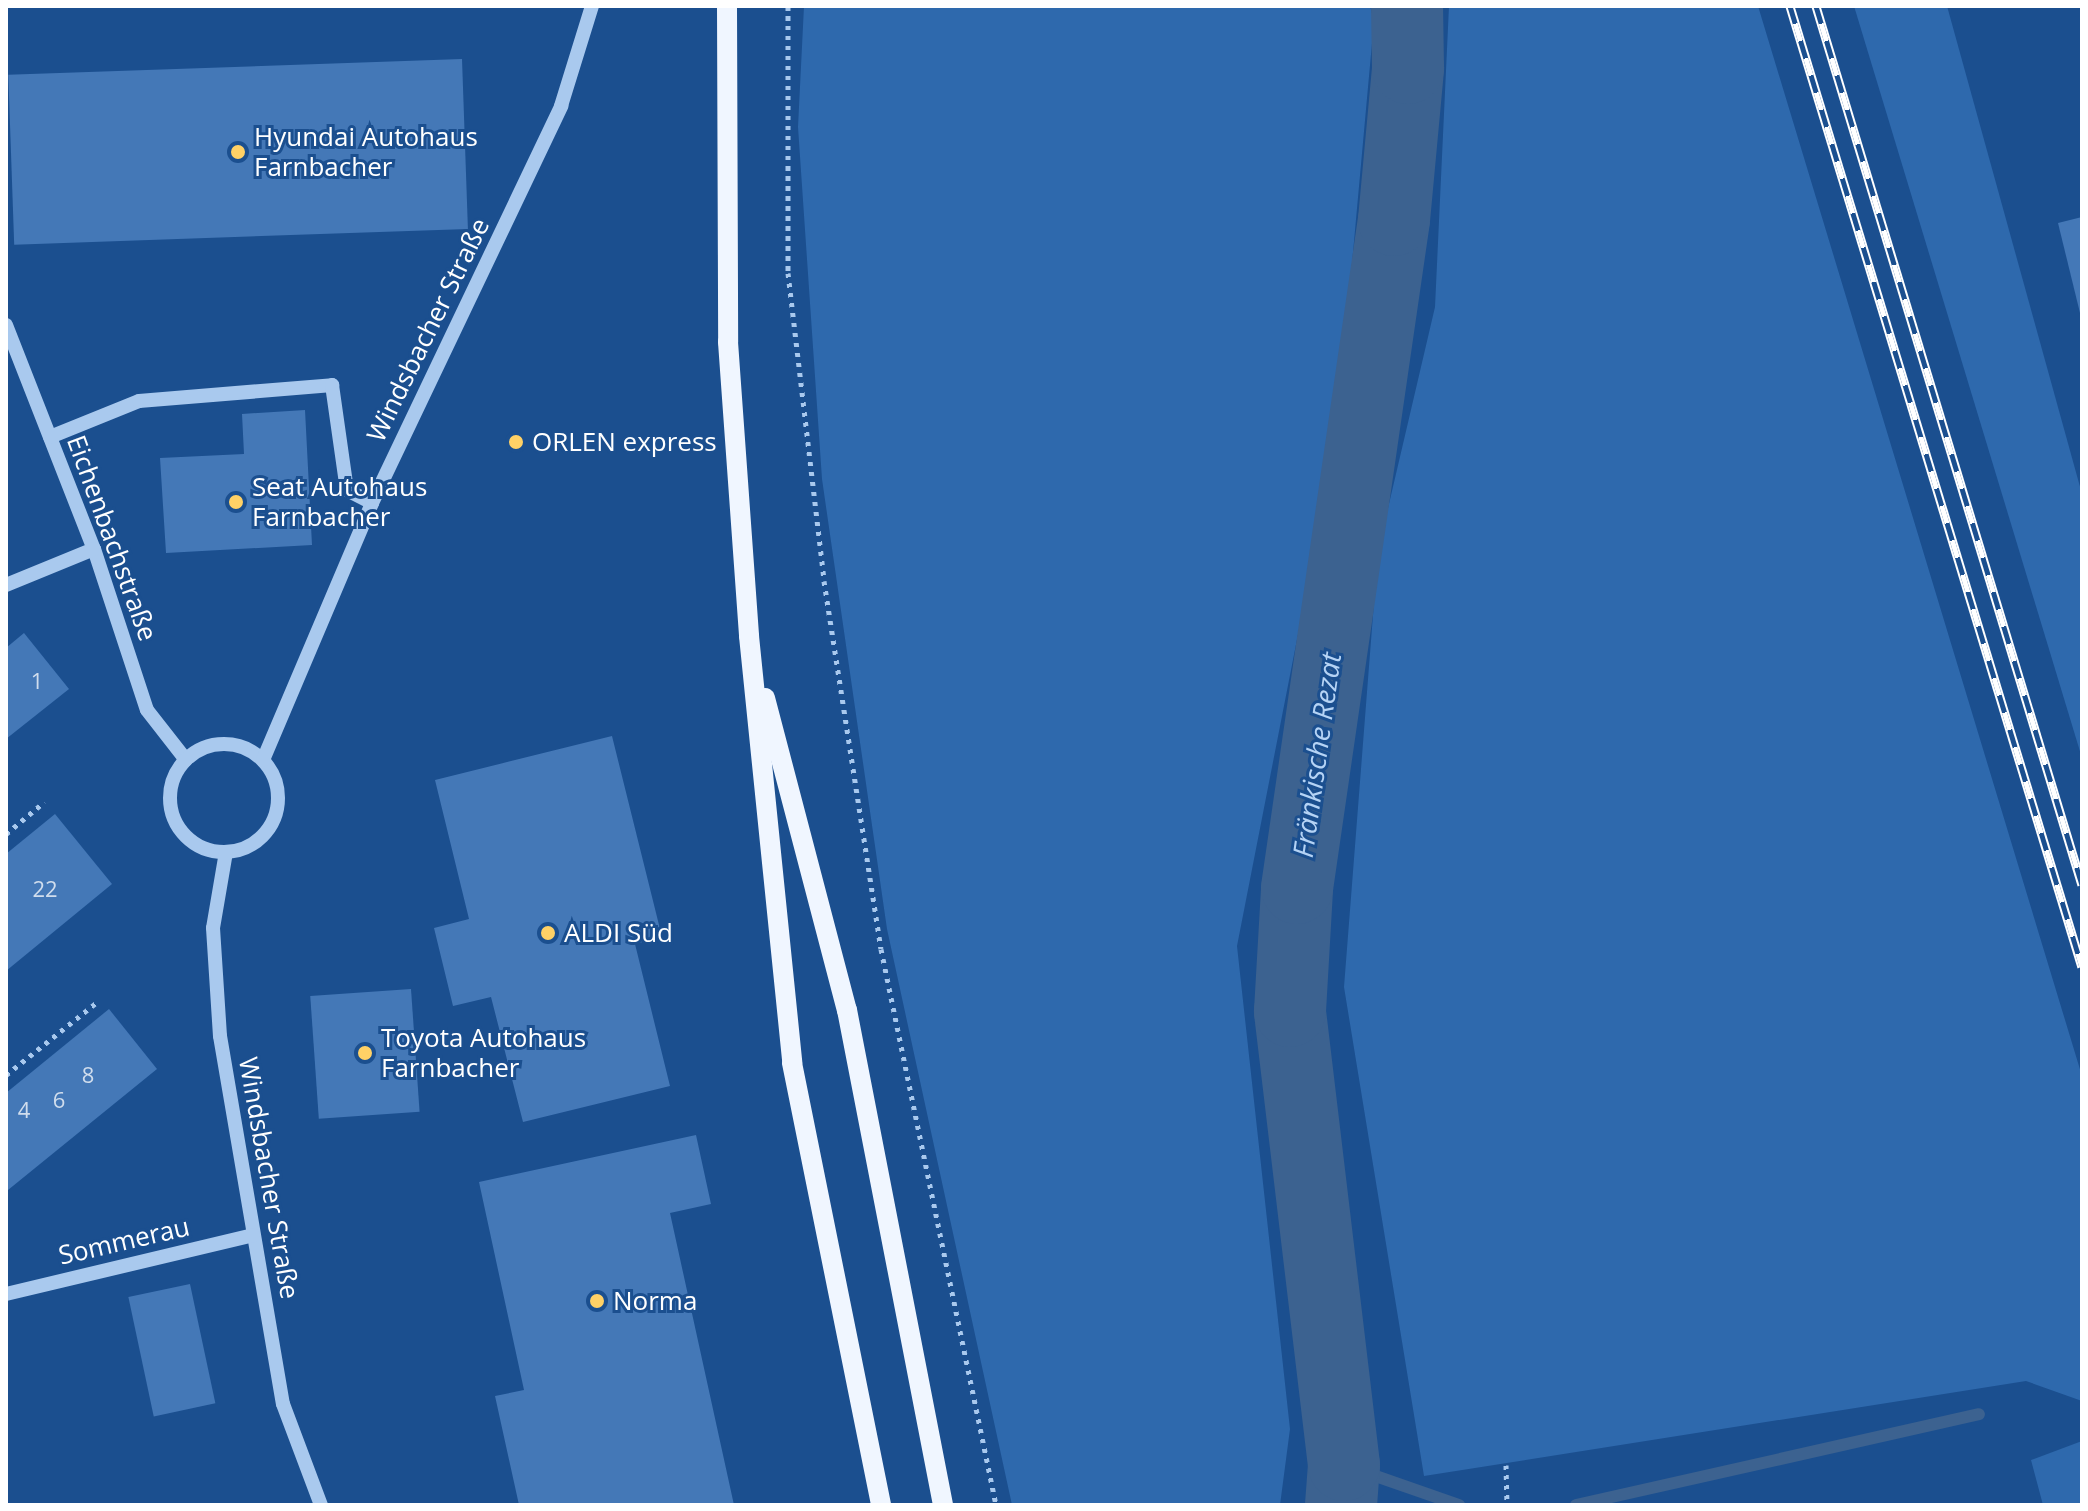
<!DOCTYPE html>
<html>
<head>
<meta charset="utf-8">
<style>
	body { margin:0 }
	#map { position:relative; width:2088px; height:1511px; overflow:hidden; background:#1b4f8f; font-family:"Open Sans",sans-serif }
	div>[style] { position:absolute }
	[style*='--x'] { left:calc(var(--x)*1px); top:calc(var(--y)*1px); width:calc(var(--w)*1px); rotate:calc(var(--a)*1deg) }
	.green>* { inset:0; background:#2e69ad }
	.stream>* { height:12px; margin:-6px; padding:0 6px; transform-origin:6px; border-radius:6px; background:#3c6290 }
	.river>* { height:72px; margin:-36px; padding:0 36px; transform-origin:36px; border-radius:36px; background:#3c6290 }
	.building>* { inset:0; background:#4478b7; transform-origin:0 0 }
	.path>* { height:5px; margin-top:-2.5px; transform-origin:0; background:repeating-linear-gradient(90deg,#a9c9ee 0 4px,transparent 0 10px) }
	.minor>* { height:14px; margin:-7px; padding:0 7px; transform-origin:7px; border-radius:7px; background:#a9c9ee }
	.minor>.ring { margin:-7px; padding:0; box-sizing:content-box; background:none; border:14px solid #a9c9ee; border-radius:50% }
	.major>* { height:20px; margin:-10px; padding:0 10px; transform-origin:10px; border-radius:10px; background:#f0f6ff }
	.rail>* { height:9px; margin-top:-4.5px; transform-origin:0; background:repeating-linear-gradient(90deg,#1b4f8f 0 18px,#fff 0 36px); box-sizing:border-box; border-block:2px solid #fff }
	.dots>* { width:22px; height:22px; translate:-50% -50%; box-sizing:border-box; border:4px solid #1b4f8f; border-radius:50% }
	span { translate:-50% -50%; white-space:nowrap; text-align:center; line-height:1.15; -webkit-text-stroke:6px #1b4f8f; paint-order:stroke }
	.number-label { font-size:22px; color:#d0dded }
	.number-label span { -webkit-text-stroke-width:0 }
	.poi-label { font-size:26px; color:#fff }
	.left { translate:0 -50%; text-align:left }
	.street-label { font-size:26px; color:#fff }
	.water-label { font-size:28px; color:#b5d3f5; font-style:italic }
	.frame { position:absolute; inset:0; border:8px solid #fff; pointer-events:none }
</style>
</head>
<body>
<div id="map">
	<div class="green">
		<div style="clip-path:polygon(804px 6px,1370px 6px,1374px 21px,1336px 440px,1237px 946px,1290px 1429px,1280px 1505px,1012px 1505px,887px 929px,822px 479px,798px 127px)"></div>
		<div style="clip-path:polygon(1449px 6px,1758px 6px,2082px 1076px,2082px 1401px,2026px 1381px,1424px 1476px,1344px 987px,1378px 551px,1435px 307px)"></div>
		<div style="clip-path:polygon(1854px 6px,1947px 6px,2082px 494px,2082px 758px)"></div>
		<div style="clip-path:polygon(2082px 1441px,2082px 1505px,2043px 1505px,2031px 1460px)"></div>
	</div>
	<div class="stream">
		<div style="--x:1344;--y:1465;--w:122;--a:19.2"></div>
		<div style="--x:1576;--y:1505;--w:413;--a:-12.7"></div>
	</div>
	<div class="river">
		<div style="--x:1341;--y:1505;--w:40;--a:-85.7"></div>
		<div style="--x:1344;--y:1465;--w:457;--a:-96.8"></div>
		<div style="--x:1290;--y:1011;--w:123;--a:-86.7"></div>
		<div style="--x:1297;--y:888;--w:675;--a:-81.74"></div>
		<div style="--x:1394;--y:220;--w:153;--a:-84.7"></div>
		<div style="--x:1408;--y:68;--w:62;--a:-90.9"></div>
	</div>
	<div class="building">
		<div style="left:462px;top:59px;width:170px;height:454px;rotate:88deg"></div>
		<div style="clip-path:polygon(2082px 217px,2082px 317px,2081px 317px,2058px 223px)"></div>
		<div style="clip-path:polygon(305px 410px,312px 545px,166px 553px,160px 458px,244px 454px,242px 414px)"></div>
		<div style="clip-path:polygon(24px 633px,69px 689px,6px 739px,6px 648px)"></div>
		<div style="clip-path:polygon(612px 736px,662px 937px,635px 944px,670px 1086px,523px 1122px,491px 997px,453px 1006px,434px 928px,469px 919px,435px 780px)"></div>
		<div style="clip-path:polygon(55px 814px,112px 884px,6px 971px,6px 854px)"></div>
		<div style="left:411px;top:989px;width:123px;height:101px;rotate:86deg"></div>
		<div style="clip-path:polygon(109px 1009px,157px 1069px,8px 1190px,6px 1093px)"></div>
		<div style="clip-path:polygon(696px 1135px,711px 1204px,670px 1213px,734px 1505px,519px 1505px,495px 1396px,524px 1390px,479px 1182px)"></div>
		<div style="left:190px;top:1284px;width:122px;height:63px;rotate:78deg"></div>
	</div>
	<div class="path">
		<div style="--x:788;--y:6;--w:267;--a:90"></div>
		<div style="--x:788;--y:273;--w:310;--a:83.3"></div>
		<div style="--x:824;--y:581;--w:372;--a:81.2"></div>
		<div style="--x:881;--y:949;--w:568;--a:78.31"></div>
		<div style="--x:6;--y:834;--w:50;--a:-40.1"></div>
		<div style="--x:6;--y:1075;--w:117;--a:-38.7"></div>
		<div style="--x:1506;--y:1465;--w:40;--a:88.6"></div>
	</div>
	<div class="minor">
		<div style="--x:6;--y:325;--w:241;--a:68.6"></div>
		<div style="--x:94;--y:549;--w:169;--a:71.8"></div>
		<div style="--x:147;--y:710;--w:63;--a:52"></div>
		<div style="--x:50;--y:437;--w:96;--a:-22"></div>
		<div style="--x:139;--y:401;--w:194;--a:-4.7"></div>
		<div style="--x:332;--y:385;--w:106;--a:81.9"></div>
		<div style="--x:347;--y:490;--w:28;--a:27"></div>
		<div style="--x:6;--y:585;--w:95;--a:-22.2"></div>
		<div class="ring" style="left:170px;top:744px;width:94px;height:94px"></div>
		<div style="--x:263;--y:760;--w:279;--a:-67"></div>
		<div style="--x:372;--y:503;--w:440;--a:-64.5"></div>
		<div style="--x:561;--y:106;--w:105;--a:-72.8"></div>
		<div style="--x:226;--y:852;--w:77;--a:99.7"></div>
		<div style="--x:213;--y:928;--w:108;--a:86.3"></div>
		<div style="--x:220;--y:1036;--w:373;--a:80.3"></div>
		<div style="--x:283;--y:1404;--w:108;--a:69.4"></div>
		<div style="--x:6;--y:1294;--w:254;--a:-13.4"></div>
	</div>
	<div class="major">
		<div style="--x:727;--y:6;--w:336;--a:89.8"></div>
		<div style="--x:728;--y:342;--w:295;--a:85.9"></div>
		<div style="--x:749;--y:636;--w:429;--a:84.2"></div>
		<div style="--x:792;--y:1063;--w:451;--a:78.6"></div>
		<div style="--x:765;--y:698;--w:323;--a:75.3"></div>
		<div style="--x:847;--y:1010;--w:504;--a:79.02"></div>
	</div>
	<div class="rail">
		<div style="--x:1790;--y:6;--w:1004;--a:73.1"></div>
		<div style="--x:1816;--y:6;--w:918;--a:73.16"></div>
	</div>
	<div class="dots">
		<div style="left:238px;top:152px;background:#ffd166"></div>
		<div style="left:516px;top:442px;background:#ffd166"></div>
		<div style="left:236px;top:502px;background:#ffd166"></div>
		<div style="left:548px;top:933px;background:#ffd166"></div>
		<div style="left:365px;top:1053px;background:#ffd166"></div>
		<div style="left:597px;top:1301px;background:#ffd166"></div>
	</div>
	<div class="number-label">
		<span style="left:37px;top:681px">1</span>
		<span style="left:45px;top:889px">22</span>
		<span style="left:88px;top:1075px">8</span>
		<span style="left:59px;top:1100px">6</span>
		<span style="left:24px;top:1110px">4</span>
	</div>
	<div class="poi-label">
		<span class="left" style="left:254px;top:152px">Hyundai Autohaus<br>Farnbacher</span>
		<span class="left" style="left:532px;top:442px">ORLEN express</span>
		<span class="left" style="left:252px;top:502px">Seat Autohaus<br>Farnbacher</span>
		<span class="left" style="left:564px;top:933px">ALDI Süd</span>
		<span class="left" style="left:381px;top:1053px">Toyota Autohaus<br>Farnbacher</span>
		<span class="left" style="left:613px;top:1301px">Norma</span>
	</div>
	<div class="street-label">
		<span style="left:428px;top:330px;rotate:-64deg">Windsbacher Straße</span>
		<span style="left:112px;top:538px;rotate:70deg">Eichenbachstraße</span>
		<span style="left:269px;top:1178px;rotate:80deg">Windsbacher Straße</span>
		<span style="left:124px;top:1241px;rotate:-13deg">Sommerau</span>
	</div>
	<div class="water-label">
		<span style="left:1316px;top:755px;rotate:-82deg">Fränkische Rezat</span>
	</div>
	<div class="frame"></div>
</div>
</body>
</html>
